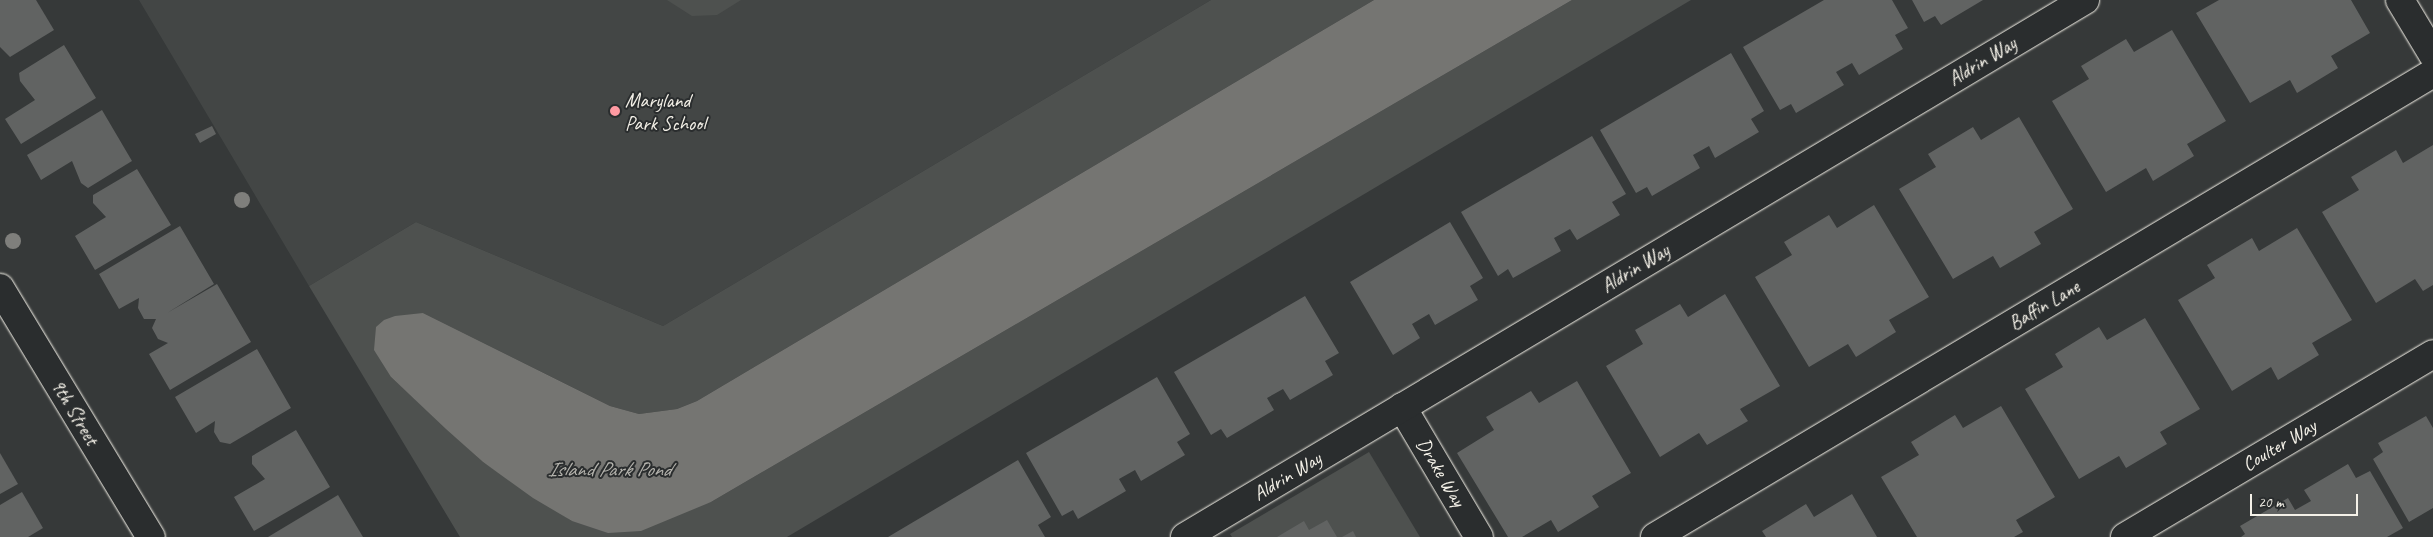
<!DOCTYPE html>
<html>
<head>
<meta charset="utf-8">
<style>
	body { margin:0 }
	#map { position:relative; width:2433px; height:537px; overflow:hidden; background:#363939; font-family:Caveat,sans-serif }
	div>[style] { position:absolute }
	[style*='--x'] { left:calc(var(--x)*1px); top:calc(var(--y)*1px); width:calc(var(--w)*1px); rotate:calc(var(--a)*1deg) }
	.built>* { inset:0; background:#434645 }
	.green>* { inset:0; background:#4e514f }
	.water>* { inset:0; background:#757572 }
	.building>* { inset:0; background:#616362 }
	.roads { filter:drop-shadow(0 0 1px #f4f1e8) drop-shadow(0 0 1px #f4f1e8) }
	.minor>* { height:28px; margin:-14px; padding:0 14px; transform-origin:14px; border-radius:14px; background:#2a2d2e }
	.tertiary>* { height:28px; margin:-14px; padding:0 14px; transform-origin:14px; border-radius:14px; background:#2a2d2e }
	.trees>* { width:16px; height:16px; margin:-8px; border-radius:50%; background:#7f7f7c }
	.dots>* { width:14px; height:14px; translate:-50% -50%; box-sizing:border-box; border:2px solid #2a2d2e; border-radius:50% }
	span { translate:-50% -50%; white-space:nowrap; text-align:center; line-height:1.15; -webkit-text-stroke:4px #2a2d2e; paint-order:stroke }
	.street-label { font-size:20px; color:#f4f1e8 }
	.poi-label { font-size:20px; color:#f4f1e8 }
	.left { translate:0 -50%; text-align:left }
	.water-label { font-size:21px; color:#b4b3ad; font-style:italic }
	.scale { position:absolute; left:2250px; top:494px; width:108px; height:22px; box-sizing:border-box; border:2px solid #f4f1e8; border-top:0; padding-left:6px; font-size:15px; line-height:18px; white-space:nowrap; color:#f4f1e8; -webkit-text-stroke:4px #2a2d2e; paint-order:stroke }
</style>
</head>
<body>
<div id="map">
	<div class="built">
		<div style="clip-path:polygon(139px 0,1211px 0,663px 326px,416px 222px,309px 286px)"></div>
	</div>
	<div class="green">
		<div style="clip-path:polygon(667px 0,741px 0,717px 15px,692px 16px)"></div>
		<div style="clip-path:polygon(1211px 0,1374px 0,697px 401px,677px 409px,639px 414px,610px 406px,423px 313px,391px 377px,483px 462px,572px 521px,711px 502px,1572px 0,1691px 0,787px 537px,460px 537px,309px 286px,416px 222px,663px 326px)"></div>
		<div style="clip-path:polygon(1369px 452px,1420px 537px,1232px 537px,1230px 534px)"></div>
	</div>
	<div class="water">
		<div style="clip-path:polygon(1374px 0,1572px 0,711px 502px,641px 531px,608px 533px,572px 521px,533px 498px,483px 462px,446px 429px,391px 377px,374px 350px,376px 327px,384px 320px,395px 316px,423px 313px,610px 406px,639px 414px,677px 409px,697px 401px)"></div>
	</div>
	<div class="building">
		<div style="clip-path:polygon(0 0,36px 0,54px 30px,10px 57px,0 47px)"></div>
		<div style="clip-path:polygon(1824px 0,1892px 0,1908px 28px,1895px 35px,1903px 49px,1859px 75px,1852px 63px,1836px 72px,1844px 85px,1796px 113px,1791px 104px,1780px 110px,1743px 47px)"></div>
		<div style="clip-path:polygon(1912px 0,1983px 0,1941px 25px,1935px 16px,1924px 22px)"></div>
		<div style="clip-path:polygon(2219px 0,2351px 0,2370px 33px,2331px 56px,2338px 68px,2297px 93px,2290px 80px,2250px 103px,2196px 13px)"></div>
		<div style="clip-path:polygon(2172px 30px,2226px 121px,2187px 144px,2194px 156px,2153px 181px,2146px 168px,2106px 192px,2052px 101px,2089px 79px,2081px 66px,2126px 39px,2134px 52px)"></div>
		<div style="clip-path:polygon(64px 45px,96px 98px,21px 144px,5px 119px,35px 100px,20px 81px,19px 73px)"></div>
		<div style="clip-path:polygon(1731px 53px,1764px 111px,1751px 119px,1759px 132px,1715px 158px,1709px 146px,1693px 155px,1700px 168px,1652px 196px,1647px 187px,1636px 193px,1600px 130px)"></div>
		<div style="clip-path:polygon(102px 110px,132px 161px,88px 188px,81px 183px,72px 161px,41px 180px,27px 155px)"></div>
		<div style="clip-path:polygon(2019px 117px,2073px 209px,2034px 232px,2041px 244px,2000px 268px,1993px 256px,1953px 279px,1899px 189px,1936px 167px,1928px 154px,1973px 127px,1981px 140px)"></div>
		<div style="clip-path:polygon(212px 126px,216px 134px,200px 143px,195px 134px)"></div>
		<div style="clip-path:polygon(1592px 136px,1626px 194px,1612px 202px,1620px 215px,1577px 240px,1570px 229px,1554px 238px,1561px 251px,1513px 278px,1508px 269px,1498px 276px,1461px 212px)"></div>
		<div style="clip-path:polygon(2433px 145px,2433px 285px,2423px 291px,2415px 279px,2376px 303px,2322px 212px,2359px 190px,2351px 177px,2396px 150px,2403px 163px)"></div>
		<div style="clip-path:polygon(137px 169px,171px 225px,95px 270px,75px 236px,106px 217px,93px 203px,93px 195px)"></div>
		<div style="clip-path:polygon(1874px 205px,1929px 297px,1889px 320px,1896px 332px,1856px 357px,1848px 344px,1809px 367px,1755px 277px,1792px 255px,1784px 242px,1829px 215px,1837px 228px)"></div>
		<div style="clip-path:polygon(1450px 222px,1483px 278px,1470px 286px,1478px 300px,1435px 325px,1429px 314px,1412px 324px,1420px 338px,1393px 355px,1350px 282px)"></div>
		<div style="clip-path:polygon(180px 226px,214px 284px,167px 313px,217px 284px,251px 342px,170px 390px,149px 354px,168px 343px,158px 339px,152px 328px,156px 319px,144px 319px,138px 308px,139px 298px,119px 309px,99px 274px)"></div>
		<div style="clip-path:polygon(2297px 228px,2352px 320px,2312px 343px,2319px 355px,2278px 380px,2271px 367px,2232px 391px,2178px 300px,2215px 278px,2207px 265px,2252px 238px,2259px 251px)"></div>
		<div style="clip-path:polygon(1725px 294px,1780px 386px,1740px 409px,1748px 421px,1707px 445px,1699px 433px,1660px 457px,1606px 366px,1643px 344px,1635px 330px,1680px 304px,1688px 317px)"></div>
		<div style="clip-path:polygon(1305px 296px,1339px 353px,1325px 361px,1333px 375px,1290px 400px,1283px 389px,1267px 398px,1274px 410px,1227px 438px,1221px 429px,1211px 435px,1174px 372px)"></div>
		<div style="clip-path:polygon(2145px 318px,2200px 409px,2160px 432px,2167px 444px,2126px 468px,2119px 456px,2079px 479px,2025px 389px,2063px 367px,2055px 354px,2099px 327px,2107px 340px)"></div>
		<div style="clip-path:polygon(257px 349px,291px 408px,230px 444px,220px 442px,214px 432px,215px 421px,196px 433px,175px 397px)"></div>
		<div style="clip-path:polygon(1157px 377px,1190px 434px,1177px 442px,1185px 455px,1141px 481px,1135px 470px,1119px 479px,1126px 491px,1078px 519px,1073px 510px,1062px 516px,1026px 453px)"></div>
		<div style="clip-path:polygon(1577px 381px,1631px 473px,1592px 496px,1599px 507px,1558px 532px,1551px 520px,1522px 537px,1508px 537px,1457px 453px,1494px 430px,1486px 417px,1531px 391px,1539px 403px)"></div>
		<div style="clip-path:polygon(2001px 406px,2055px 497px,2016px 520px,2023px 532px,2014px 537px,1917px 537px,1881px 477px,1919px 455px,1911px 442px,1955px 415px,1963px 428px)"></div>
		<div style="clip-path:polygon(2426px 416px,2433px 428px,2433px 508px,2409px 522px,2373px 459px,2383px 452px,2378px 443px)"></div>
		<div style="clip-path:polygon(296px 430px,330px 487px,254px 531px,234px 497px,265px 479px,252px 464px,252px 456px)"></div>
		<div style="clip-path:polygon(0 453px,18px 484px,0 494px)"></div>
		<div style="clip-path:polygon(1018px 460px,1051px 517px,1038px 525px,1045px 537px,888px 537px)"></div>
		<div style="clip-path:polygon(2348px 464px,2356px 478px,2370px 471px,2403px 528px,2387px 537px,2241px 537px,2245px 534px,2240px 526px,2288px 498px,2295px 510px,2311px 501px,2304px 490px)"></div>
		<div style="clip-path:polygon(22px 492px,43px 528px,28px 537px,0 537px,0 505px)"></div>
		<div style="clip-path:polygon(1852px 494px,1877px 537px,1766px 537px,1762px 531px,1806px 504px,1814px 517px)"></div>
		<div style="clip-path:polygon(338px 495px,363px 537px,268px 537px)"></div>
		<div style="clip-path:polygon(1327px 520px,1337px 537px,1277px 537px,1304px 521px,1309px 530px)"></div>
		<div style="clip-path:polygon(1353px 531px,1356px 537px,1342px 537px)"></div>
	</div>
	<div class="roads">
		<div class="minor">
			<div style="--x:2400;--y:0;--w:64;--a:59"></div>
			<div style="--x:1402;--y:407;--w:151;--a:59.4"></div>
			<div style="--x:1185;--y:537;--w:1048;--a:-30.82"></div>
			<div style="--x:1655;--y:537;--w:906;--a:-30.81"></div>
			<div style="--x:2125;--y:537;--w:358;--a:-30.7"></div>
		</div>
		<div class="tertiary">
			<div style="--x:0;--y:288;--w:291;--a:58.8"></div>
		</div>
	</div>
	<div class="trees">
		<div style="left:242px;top:200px"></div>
		<div style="left:13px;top:241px"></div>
	</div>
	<div class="dots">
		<div style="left:615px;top:111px;background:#ff9aa2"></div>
	</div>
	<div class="street-label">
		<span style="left:1982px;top:61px;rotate:-31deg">Aldrin Way</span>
		<span style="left:1635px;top:268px;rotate:-31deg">Aldrin Way</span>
		<span style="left:2044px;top:305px;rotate:-31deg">Baffin Lane</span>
		<span style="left:75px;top:412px;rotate:59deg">9th Street</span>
		<span style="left:2279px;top:445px;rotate:-31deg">Coulter Way</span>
		<span style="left:1441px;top:472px;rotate:59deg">Drake Way</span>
		<span style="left:1287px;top:476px;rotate:-31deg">Aldrin Way</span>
	</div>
	<div class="poi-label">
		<span class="left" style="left:625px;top:112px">Maryland<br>Park School</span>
	</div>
	<div class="water-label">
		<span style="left:609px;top:469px">Island Park Pond</span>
	</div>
	<div class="scale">20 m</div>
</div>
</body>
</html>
